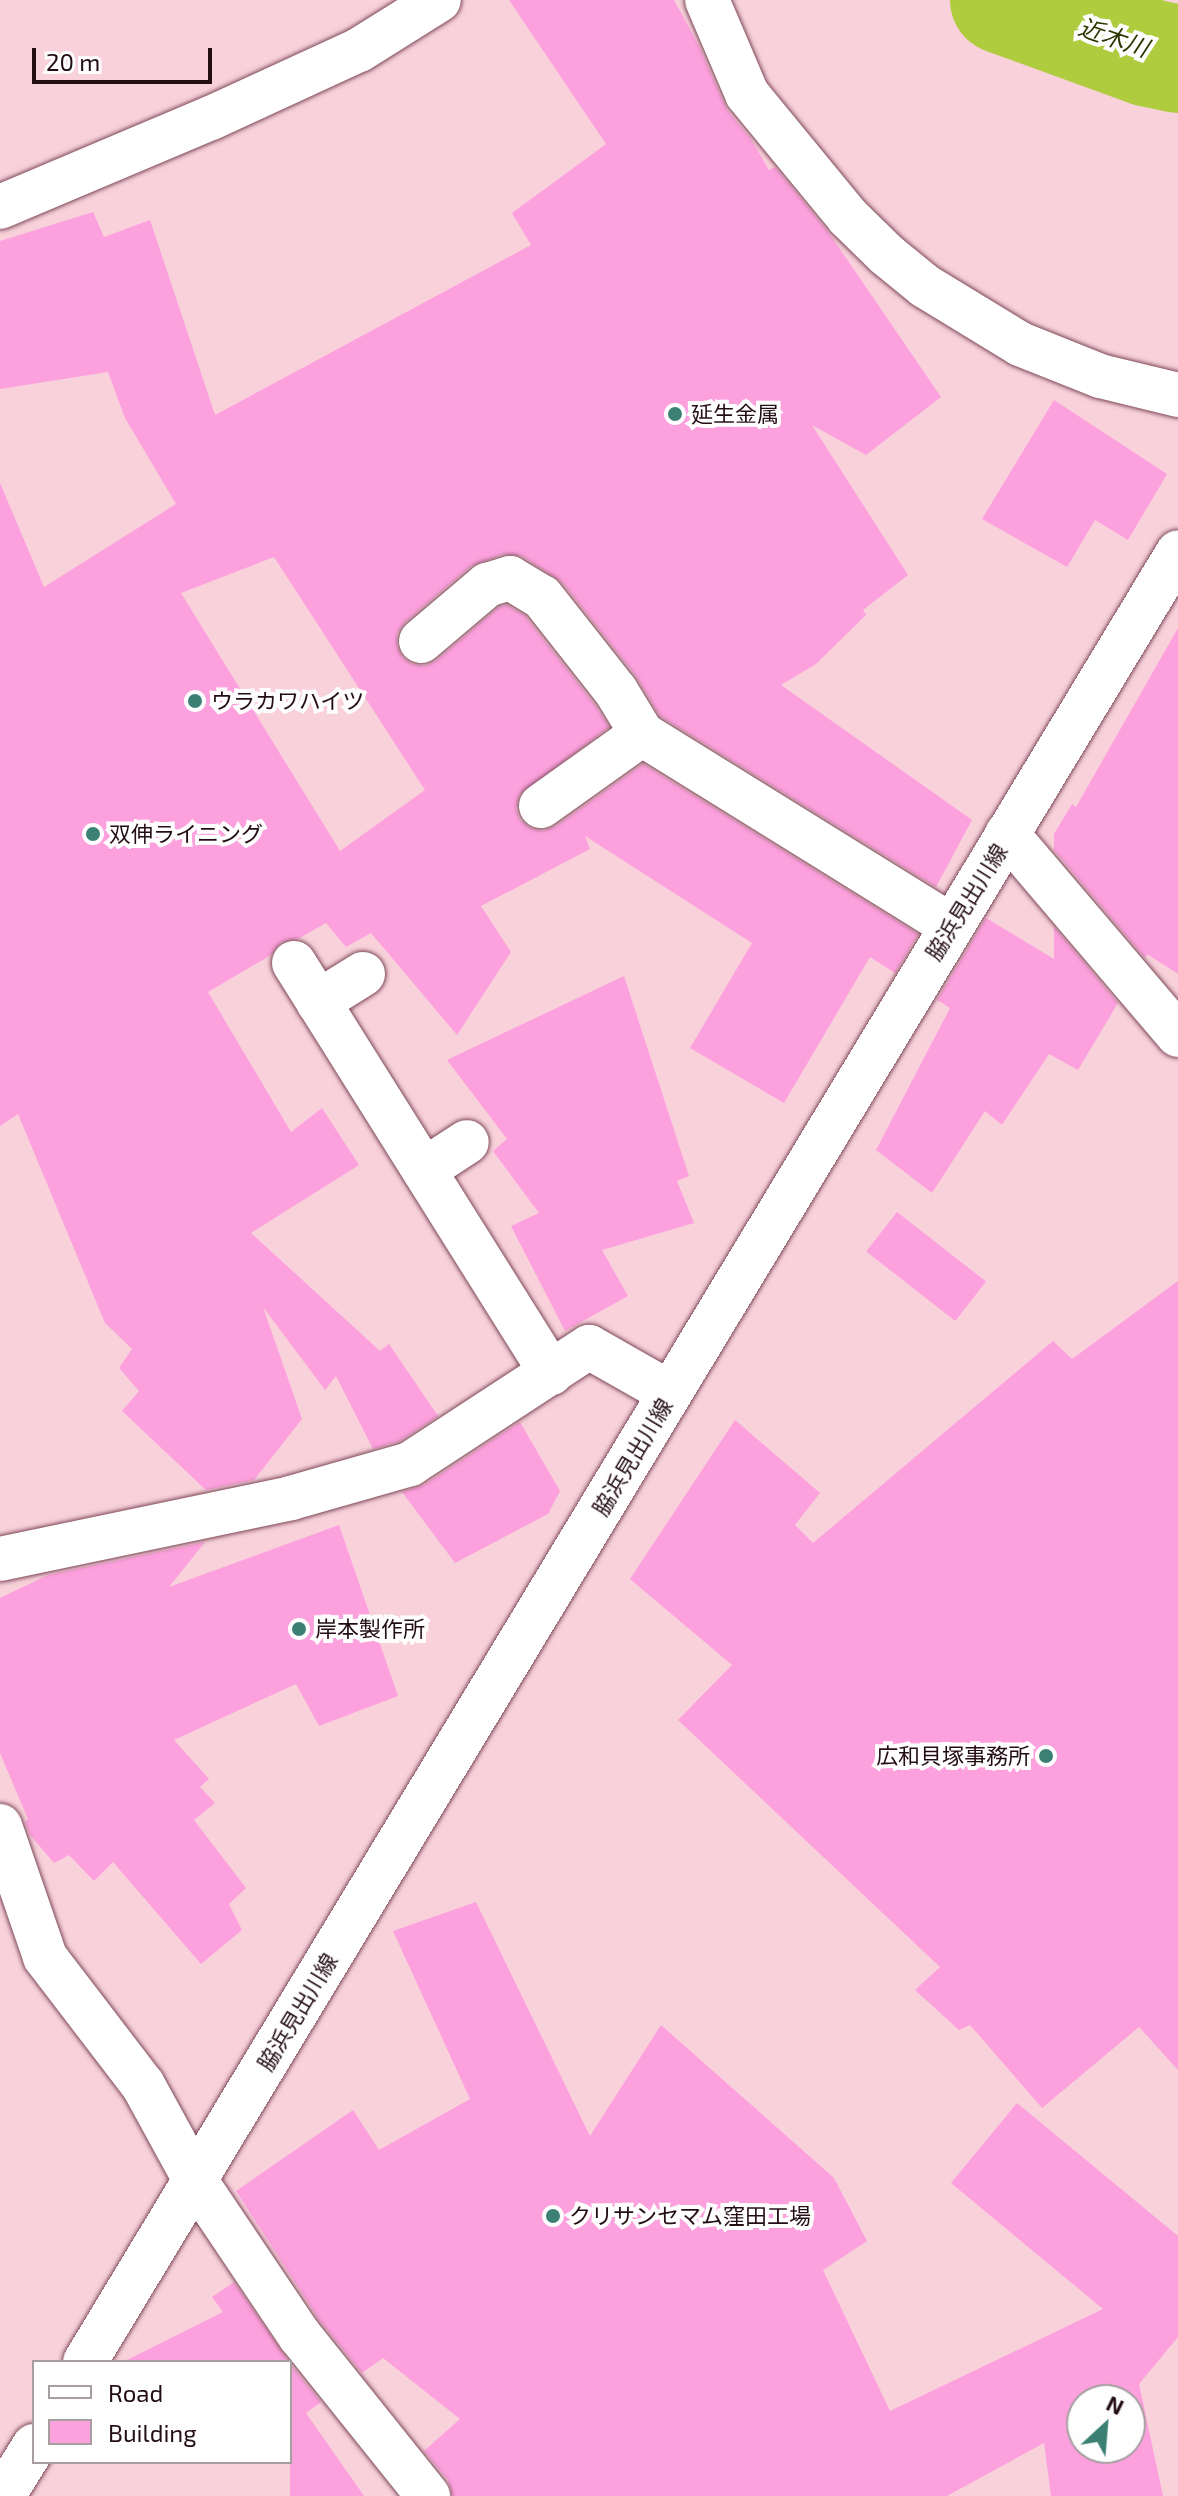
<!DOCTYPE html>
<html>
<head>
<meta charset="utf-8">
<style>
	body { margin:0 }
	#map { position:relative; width:1178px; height:2496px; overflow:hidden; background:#f8d1db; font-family:"Exo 2","Noto Sans JP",sans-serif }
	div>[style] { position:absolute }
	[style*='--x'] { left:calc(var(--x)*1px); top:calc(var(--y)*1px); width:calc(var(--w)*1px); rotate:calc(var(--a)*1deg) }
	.river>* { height:108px; margin:-54px; padding:0 54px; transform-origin:54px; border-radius:54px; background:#afcc3f }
	.building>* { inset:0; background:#fda1de; transform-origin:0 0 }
	.roads { filter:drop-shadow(0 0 2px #7e4959) drop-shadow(0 0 2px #7e4959) }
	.minor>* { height:44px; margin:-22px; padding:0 22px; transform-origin:22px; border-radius:22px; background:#fff }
	.dots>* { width:22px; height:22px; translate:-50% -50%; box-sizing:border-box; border:4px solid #fefefe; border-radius:50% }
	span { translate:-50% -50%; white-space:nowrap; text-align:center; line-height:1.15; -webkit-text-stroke:8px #fefefe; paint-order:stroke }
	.poi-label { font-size:22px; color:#230d14 }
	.left { translate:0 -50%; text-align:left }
	.right { translate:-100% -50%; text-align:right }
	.street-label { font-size:22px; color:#230d14 }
	.water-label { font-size:24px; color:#2c3700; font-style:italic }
	.legend { position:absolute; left:32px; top:2360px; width:260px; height:104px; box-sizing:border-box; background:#fefefe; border:2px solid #a69ea0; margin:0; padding:10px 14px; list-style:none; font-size:24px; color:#230d14 }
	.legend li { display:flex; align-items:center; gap:16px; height:40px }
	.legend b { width:40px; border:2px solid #a69ea0 }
	.north { position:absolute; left:1066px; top:2384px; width:80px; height:80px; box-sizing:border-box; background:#fefefe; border:2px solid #a69ea0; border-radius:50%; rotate:26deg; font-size:22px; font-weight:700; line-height:32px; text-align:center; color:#230d14 }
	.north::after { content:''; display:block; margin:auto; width:28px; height:36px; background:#3c8074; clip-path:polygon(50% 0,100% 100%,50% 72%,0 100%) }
	.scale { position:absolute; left:32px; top:48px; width:180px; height:36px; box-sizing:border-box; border:4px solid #230d14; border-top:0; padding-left:10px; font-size:24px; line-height:28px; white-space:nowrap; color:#230d14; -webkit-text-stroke:6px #fefefe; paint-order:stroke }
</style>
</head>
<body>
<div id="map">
	<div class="river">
		<div style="--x:1004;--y:0;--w:155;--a:20"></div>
		<div style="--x:1150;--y:53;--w:29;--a:12"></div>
	</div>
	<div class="building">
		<div style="clip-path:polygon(evenodd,509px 0,674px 0,699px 46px,727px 110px,751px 139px,769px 170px,775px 167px,829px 233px,941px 397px,866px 455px,812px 425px,908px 575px,863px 610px,866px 615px,816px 664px,781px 685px,972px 820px,936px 887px,660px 716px,636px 676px,562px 582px,522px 556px,503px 554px,471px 566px,405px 622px,397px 633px,397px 646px,403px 658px,412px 664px,425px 666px,437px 660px,499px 607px,507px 605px,525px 616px,595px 705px,609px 727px,519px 795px,516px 809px,520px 820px,530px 828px,543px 831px,556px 826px,643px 764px,918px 934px,895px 973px,870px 957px,784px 1103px,690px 1048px,752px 943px,585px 836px,590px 849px,481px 906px,511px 952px,457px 1035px,371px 933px,346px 947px,326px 923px,298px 939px,281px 942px,271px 955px,208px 992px,291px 1132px,322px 1108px,359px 1165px,251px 1233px,380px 1351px,389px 1344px,438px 1416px,400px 1441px,373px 1449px,336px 1376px,325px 1390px,263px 1307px,302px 1419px,254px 1480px,206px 1490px,122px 1411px,139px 1391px,119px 1368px,132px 1349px,105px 1323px,18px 1114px,0 1126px,0 483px,44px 587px,176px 504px,125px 418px,108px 372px,0 389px,0 241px,93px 212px,104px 237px,150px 220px,215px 415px,531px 245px,512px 213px,606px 144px,509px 0,274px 557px,425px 790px,340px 851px,181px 593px,274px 557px)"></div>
		<div style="clip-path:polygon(1054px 400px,1167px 474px,1128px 540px,1095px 520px,1067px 567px,982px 519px)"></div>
		<div style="clip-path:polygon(1178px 628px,1178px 974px,1147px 954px,1145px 958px,1054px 850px,1054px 834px,1072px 804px,1076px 807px)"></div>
		<div style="clip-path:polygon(986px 918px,1054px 959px,1054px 927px,1118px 1003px,1078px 1070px,1049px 1054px,1002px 1125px,985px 1111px,932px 1193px,876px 1150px,950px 1008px,937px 1000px)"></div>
		<div style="clip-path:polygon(624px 976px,689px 1176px,677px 1181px,694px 1223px,602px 1250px,628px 1296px,565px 1331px,511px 1226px,539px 1213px,493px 1151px,507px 1139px,447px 1060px)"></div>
		<div style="left:897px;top:1212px;width:113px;height:50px;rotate:38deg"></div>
		<div style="clip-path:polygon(1178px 1281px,1178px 2070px,1139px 2027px,1042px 2108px,970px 2025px,959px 2030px,915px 1990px,940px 1967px,678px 1720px,732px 1665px,630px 1579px,735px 1420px,820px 1493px,795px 1525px,813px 1543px,1053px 1341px,1072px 1359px)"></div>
		<div style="clip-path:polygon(520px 1422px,560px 1491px,548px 1514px,455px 1563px,402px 1492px,424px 1485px)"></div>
		<div style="clip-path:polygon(339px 1525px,398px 1696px,319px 1726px,296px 1684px,174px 1740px,209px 1779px,200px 1787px,215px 1803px,194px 1820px,246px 1888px,229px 1904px,242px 1930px,201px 1964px,113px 1862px,94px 1881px,69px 1855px,54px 1863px,30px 1835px,25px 1822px,28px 1819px,0 1753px,0 1598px,48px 1575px,205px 1542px,169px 1587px)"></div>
		<div style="clip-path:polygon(evenodd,476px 1902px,590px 2136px,661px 2025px,834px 2178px,867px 2241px,823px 2270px,890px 2411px,1103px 2309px,951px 2183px,1017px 2103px,1178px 2236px,1178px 2337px,1139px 2384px,1163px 2496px,1051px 2496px,1044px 2443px,947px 2496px,452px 2496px,448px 2480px,424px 2451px,460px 2419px,383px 2358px,362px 2373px,320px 2321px,236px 2191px,353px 2110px,379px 2150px,470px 2099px,393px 1931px,476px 1902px,1082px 2400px,1130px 2400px,1130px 2448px,1082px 2448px,1082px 2400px)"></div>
		<div style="clip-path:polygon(234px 2282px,289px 2362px,123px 2362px,223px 2312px,212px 2297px)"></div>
		<div style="clip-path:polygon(290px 2364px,321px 2402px,306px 2413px,364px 2496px,290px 2496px)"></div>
	</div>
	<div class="roads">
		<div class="minor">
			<div style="--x:707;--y:0;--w:102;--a:66.9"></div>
			<div style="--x:747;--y:94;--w:159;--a:50.6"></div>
			<div style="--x:848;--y:217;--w:54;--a:44.3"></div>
			<div style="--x:887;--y:255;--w:49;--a:39.2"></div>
			<div style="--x:925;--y:286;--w:111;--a:31.4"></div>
			<div style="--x:1020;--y:344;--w:86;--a:21.8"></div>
			<div style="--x:1100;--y:376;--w:80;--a:13.7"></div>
			<div style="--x:0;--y:207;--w:229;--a:-22.9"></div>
			<div style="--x:211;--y:118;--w:163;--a:-24.7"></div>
			<div style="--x:359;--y:50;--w:94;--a:-32"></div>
			<div style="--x:421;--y:641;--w:87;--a:-40.3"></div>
			<div style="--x:487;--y:585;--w:24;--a:-17"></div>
			<div style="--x:510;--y:578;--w:37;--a:31"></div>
			<div style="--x:542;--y:597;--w:120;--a:51.8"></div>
			<div style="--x:616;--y:691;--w:50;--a:58.8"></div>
			<div style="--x:642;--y:734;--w:362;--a:31.8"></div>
			<div style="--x:541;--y:806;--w:124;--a:-35.5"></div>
			<div style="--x:1007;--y:834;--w:264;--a:49.6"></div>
			<div style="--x:294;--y:963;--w:484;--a:57.9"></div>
			<div style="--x:318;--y:1002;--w:53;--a:-31.9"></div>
			<div style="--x:424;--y:1170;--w:51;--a:-33.1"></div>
			<div style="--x:0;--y:1559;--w:297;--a:-11.8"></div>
			<div style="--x:291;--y:1498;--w:124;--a:-15.9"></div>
			<div style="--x:410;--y:1464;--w:214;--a:-33.2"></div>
			<div style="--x:589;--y:1347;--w:93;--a:29.6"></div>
			<div style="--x:0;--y:1826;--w:139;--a:71"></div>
			<div style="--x:45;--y:1957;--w:161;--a:52.6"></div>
			<div style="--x:143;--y:2085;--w:108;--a:61.3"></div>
			<div style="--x:195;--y:2180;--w:188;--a:56.1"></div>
			<div style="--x:300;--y:2336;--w:205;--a:51.3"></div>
			<div style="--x:85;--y:2362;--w:2114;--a:-58.87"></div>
			<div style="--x:3;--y:2496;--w:59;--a:-58.2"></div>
		</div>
	</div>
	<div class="dots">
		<div style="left:675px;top:414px;background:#3c8074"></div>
		<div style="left:195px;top:701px;background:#3c8074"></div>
		<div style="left:93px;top:834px;background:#3c8074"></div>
		<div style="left:299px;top:1629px;background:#3c8074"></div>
		<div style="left:1046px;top:1756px;background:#3c8074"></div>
		<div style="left:553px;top:2216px;background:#3c8074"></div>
	</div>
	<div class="poi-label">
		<span class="left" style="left:691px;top:414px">延生金属</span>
		<span class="left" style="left:211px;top:701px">ウラカワハイツ</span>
		<span class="left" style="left:109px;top:834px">双伸ライニング</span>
		<span class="left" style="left:315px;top:1629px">岸本製作所</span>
		<span class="right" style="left:1030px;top:1756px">広和貝塚事務所</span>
		<span class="left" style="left:569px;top:2216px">クリサンセマム窪田工場</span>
	</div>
	<div class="street-label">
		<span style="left:966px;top:902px;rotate:-58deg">脇浜見出川線</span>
		<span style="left:632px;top:1457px;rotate:-59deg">脇浜見出川線</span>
		<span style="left:297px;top:2012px;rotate:-59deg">脇浜見出川線</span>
	</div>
	<div class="water-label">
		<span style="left:1114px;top:37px;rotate:19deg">近木川</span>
	</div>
	<ul class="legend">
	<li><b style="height:10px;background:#fff"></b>Road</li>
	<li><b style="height:22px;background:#fda1de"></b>Building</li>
	</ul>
	<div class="north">N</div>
	<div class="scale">20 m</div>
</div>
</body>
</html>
